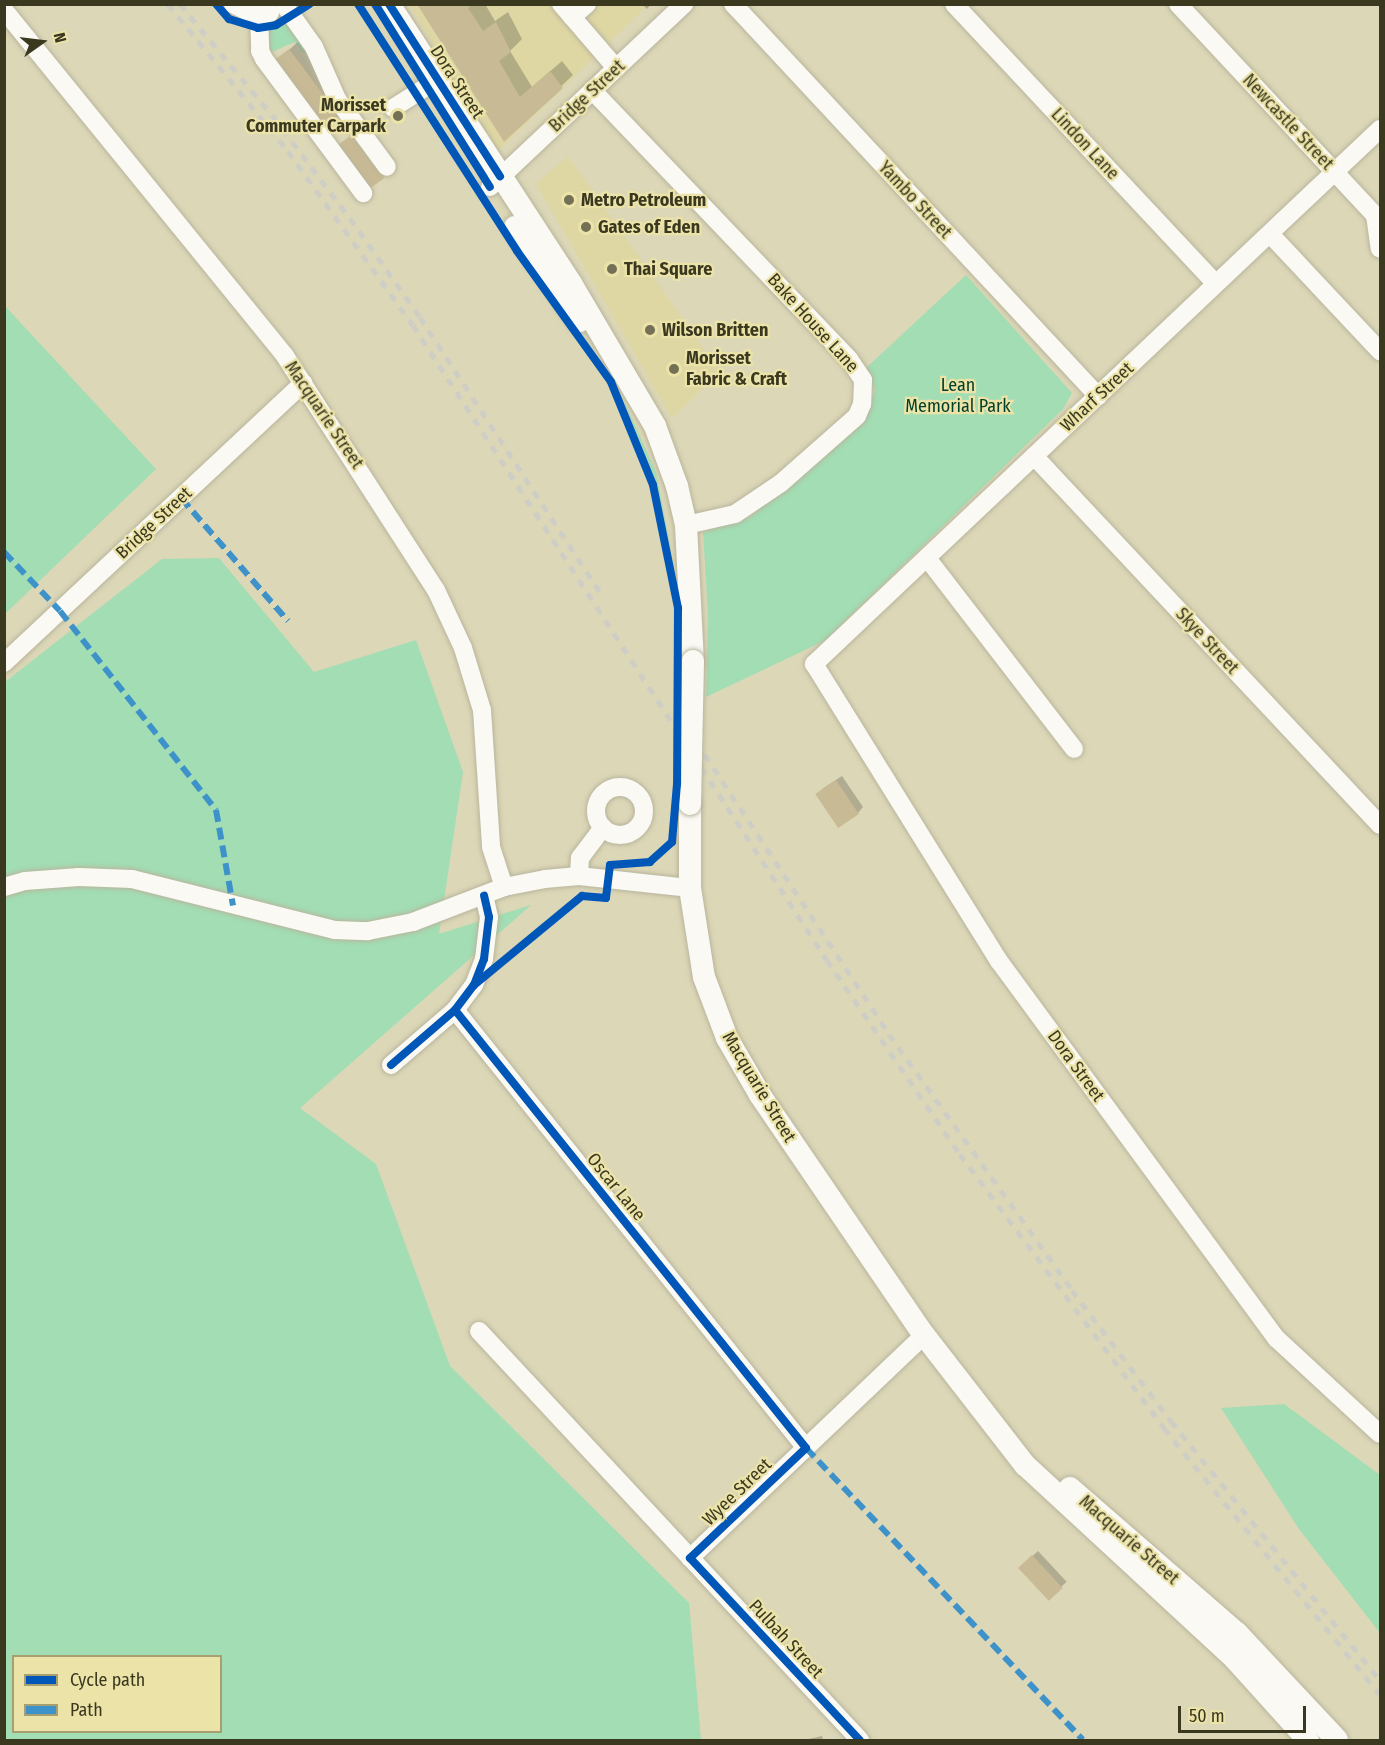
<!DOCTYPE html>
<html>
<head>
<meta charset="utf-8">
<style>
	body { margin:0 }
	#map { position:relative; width:1385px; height:1745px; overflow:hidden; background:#dcd7b7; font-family:"Fira Sans Condensed",sans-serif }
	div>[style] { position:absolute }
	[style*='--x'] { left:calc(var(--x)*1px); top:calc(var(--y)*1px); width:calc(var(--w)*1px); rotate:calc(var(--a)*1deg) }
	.built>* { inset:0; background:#ded7a4 }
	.green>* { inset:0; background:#a2ddb3 }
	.shadow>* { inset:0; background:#0003; transform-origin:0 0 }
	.building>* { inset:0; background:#c8ba94; transform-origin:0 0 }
	.roads { filter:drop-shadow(0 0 2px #b9b59d) drop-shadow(0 0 2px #b9b59d) }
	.minor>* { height:18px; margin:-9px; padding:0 9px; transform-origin:9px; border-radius:9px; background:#faf9f4 }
	.minor>.ring { margin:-9px; padding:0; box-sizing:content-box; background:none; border:18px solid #faf9f4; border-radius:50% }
	.major>* { height:22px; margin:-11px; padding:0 11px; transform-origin:11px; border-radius:11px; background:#faf9f4 }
	.rail>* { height:4.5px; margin-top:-2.25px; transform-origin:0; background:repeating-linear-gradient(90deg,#cfcec5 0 8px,transparent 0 16px) }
	.bridges { filter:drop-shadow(0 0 2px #b9b59d) drop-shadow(0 0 2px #b9b59d) }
	.major-bridge>* { height:22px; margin:-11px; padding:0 11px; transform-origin:11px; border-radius:11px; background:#faf9f4 }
	.quiet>* { height:6px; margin-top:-3px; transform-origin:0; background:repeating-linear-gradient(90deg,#3e92ca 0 12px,transparent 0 18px) }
	.cycleway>* { height:8px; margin:-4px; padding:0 4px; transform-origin:4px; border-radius:4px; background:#0057b8 }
	.dots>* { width:16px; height:16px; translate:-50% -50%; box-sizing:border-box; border:3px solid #ebe3a8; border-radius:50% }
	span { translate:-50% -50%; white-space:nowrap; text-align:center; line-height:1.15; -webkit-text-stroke:4.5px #ebe3a8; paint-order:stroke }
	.street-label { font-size:18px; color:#3b3820 }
	.poi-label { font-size:18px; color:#3b3820; font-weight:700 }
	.right { translate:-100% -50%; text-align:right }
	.left { translate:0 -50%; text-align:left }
	.park-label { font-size:18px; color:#003f29 }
	.frame { position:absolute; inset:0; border:6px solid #3b3820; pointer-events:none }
	.legend { position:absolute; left:12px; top:1655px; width:210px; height:78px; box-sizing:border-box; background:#ebe3a8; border:2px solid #a59f72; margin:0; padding:8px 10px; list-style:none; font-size:18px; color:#3b3820 }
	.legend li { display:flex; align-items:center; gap:12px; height:30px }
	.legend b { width:30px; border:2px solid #a59f72 }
	.north { position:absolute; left:12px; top:12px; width:60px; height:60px; -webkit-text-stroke:4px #ebe3a8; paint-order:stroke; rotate:76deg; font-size:16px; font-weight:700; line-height:24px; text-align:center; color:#3b3820 }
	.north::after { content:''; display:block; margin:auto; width:21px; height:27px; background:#3b3820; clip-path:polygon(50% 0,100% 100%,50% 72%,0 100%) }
	.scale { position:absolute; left:1178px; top:1706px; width:128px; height:27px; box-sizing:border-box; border:3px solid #3b3820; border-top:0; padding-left:8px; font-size:18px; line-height:21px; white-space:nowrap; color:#3b3820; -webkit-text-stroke:4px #ebe3a8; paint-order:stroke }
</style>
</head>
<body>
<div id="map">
	<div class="built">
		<div style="clip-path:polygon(410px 5px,648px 5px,496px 153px)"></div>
		<div style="clip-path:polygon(568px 156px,720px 372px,672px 418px,536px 184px)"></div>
	</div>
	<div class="green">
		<div style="clip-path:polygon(286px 23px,307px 52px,304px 54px,295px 42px,267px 54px,269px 30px)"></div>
		<div style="clip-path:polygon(966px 275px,1072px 393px,1063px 409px,826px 640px,706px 697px,708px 614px,703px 532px,750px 517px,865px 419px,875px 390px,865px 369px)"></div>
		<div style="clip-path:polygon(5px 306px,156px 469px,5px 614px)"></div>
		<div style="clip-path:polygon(620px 392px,656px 472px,673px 559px,655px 478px)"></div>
		<div style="clip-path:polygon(evenodd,219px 558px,314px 672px,416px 640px,463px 772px,439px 934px,531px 905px,300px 1108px,376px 1164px,450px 1366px,689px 1603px,701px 1740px,5px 1740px,5px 682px,162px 559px,219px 558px,14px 1656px,220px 1656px,220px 1732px,14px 1732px,14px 1656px)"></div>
		<div style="clip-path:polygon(1284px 1404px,1380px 1475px,1380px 1633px,1299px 1529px,1221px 1408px)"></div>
	</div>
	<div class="shadow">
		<div style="clip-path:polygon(418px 4px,485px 4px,495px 21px,508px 12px,522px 39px,510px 51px,532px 87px,562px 61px,573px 75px,505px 139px)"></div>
		<div style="clip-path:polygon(642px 4px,651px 4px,647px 9px)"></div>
		<div style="clip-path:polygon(298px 42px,347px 106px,338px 114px,276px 61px)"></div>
		<div style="clip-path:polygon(842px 776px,863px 807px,858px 813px,822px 789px)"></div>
		<div style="left:1038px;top:1551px;width:42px;height:25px;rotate:47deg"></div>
		<div style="clip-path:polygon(822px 1736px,823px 1740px,804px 1740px)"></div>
	</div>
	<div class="building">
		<div style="clip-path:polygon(417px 4px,473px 4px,468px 8px,483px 31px,496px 22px,511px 52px,499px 61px,520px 97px,550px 71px,563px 88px,504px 142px)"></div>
		<div style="left:289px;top:49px;width:84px;height:19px;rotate:53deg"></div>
		<div style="left:353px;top:134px;width:54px;height:20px;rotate:54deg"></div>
		<div style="left:836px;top:780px;width:41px;height:25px;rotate:56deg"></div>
		<div style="left:1032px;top:1555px;width:45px;height:19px;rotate:47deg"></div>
	</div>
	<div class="roads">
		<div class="minor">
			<div style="--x:233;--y:4;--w:19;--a:28"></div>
			<div style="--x:250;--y:13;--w:20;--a:0"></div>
			<div style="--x:561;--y:4;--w:84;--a:49.3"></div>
			<div style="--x:733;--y:4;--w:536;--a:47.04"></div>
			<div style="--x:954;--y:4;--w:383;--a:46.9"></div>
			<div style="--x:1178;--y:4;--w:289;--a:47"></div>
			<div style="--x:1375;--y:215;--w:34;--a:82"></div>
			<div style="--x:285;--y:6;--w:50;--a:54.7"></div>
			<div style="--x:314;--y:47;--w:57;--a:66.1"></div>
			<div style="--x:337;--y:99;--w:84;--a:53.7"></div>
			<div style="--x:4;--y:10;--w:446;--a:50.9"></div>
			<div style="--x:285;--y:356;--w:278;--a:57.2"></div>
			<div style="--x:436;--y:590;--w:64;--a:65"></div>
			<div style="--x:463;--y:648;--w:65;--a:73"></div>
			<div style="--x:482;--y:710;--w:137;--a:86.2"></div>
			<div style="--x:491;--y:847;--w:42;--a:72"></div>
			<div style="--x:259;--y:14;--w:37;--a:88"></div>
			<div style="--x:260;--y:51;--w:9;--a:63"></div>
			<div style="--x:264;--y:59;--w:167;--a:53.5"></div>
			<div style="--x:572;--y:17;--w:20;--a:-41"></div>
			<div style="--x:592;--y:90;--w:372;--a:46.3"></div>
			<div style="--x:849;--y:359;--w:25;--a:56"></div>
			<div style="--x:863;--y:380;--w:24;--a:92"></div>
			<div style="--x:862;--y:404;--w:13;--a:113"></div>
			<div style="--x:857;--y:416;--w:101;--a:138.6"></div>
			<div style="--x:781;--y:483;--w:55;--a:146"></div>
			<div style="--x:735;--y:514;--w:50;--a:167.3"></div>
			<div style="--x:393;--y:108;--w:41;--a:-32.2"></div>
			<div style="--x:1380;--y:129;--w:779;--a:136.61"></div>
			<div style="--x:814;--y:664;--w:350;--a:58.1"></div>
			<div style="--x:999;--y:961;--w:469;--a:53.7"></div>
			<div style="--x:1277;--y:1339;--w:140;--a:42.7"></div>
			<div style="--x:490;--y:187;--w:267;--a:-43.3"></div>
			<div style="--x:1270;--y:234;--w:161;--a:46.8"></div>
			<div style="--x:1034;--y:456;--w:506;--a:46.84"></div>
			<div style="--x:927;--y:558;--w:241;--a:52.4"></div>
			<div style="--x:4;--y:663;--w:410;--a:-43.1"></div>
			<div class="ring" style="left:596px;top:787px;width:30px;height:30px"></div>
			<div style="--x:579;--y:876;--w:18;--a:-87"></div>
			<div style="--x:580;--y:858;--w:38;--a:-53"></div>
			<div style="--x:4;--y:887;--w:22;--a:-16"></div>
			<div style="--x:25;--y:881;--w:54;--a:-4.2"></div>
			<div style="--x:79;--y:877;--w:53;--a:2.2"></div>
			<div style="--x:132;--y:879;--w:209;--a:14.1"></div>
			<div style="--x:335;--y:930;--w:33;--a:2"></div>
			<div style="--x:368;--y:931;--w:46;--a:-11.3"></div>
			<div style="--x:413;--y:922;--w:97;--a:-21"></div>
			<div style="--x:504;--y:887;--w:42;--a:-11"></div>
			<div style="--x:545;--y:879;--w:34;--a:-5"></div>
			<div style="--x:579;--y:876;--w:112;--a:6.2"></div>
			<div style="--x:455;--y:1010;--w:561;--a:51.29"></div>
			<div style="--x:391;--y:1065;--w:84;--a:-40.7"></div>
			<div style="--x:455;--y:1010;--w:31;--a:-53"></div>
			<div style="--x:474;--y:985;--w:28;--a:-69"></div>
			<div style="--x:484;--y:959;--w:42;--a:-83.2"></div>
			<div style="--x:489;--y:917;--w:22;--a:-103"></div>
			<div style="--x:479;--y:1331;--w:559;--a:47.03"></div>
			<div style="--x:690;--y:1558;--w:323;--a:-43.6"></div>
		</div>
		<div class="major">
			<div style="--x:389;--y:4;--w:335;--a:56.9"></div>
			<div style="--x:572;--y:285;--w:164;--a:59.5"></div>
			<div style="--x:655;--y:426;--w:64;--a:69.9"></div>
			<div style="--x:677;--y:486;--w:40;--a:77"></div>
			<div style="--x:686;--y:525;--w:136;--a:87.1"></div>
			<div style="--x:515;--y:227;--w:114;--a:55.8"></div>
			<div style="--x:690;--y:804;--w:84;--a:90"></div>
			<div style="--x:690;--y:888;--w:90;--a:81.1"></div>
			<div style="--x:704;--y:977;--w:65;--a:69.3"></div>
			<div style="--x:727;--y:1038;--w:66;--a:59.9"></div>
			<div style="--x:760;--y:1095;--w:291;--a:55.7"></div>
			<div style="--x:924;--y:1335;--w:165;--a:52.2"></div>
			<div style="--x:1025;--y:1465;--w:286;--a:42.7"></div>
			<div style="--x:1235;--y:1659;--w:109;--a:48"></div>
			<div style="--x:1070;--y:1488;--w:221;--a:41"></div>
			<div style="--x:1237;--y:1633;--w:146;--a:46.9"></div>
		</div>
	</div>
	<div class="rail">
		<div style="--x:168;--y:4;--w:190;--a:50.8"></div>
		<div style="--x:288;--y:151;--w:214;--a:54.3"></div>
		<div style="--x:413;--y:325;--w:758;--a:56.9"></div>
		<div style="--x:827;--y:960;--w:235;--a:55.6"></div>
		<div style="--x:960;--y:1154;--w:342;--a:53.3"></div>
		<div style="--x:1164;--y:1428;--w:343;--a:51"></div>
		<div style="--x:180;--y:4;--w:146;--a:50.3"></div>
		<div style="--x:273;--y:116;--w:128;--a:53"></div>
		<div style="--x:350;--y:218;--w:121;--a:54.7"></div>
		<div style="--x:420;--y:317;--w:334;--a:56.8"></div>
		<div style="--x:696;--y:741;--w:351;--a:56.6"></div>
		<div style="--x:889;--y:1034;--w:315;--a:54.4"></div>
		<div style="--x:1072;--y:1290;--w:164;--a:52.9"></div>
		<div style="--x:1171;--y:1421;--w:333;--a:51.1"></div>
	</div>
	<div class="bridges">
		<div class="major-bridge">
			<div style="--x:690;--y:804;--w:143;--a:-88.8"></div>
		</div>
	</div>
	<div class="quiet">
		<div style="--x:181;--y:498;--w:163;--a:49"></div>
		<div style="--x:4;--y:552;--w:81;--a:46.5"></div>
		<div style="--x:60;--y:611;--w:253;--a:51.9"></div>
		<div style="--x:216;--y:810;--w:97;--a:79.9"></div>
		<div style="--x:806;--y:1448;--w:402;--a:46.5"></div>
	</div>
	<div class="cycleway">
		<div style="--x:216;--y:4;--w:20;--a:49"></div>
		<div style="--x:229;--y:19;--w:30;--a:17"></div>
		<div style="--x:258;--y:28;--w:18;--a:-9"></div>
		<div style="--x:276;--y:25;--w:39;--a:-32"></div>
		<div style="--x:358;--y:4;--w:294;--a:57.2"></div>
		<div style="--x:517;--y:251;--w:161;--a:54.3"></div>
		<div style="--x:611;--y:382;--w:111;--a:67.8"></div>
		<div style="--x:653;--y:485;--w:126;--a:78.5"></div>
		<div style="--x:678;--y:608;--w:176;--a:90.3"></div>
		<div style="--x:677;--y:784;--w:58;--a:94.9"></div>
		<div style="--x:672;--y:842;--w:30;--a:138"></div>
		<div style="--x:650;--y:862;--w:40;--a:175.7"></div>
		<div style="--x:610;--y:865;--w:33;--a:97"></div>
		<div style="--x:606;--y:898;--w:24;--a:-175"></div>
		<div style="--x:582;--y:896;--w:140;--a:140.5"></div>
		<div style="--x:375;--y:4;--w:216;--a:57.9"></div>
		<div style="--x:389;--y:4;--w:205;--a:57.2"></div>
		<div style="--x:455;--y:1010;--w:561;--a:51.29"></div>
		<div style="--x:806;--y:1448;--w:160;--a:136.5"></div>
		<div style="--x:690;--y:1558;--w:249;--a:47"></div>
		<div style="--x:391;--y:1065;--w:84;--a:-40.7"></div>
		<div style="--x:455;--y:1010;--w:31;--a:-53"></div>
		<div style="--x:474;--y:985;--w:28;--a:-69"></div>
		<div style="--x:484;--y:959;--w:42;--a:-83.2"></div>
		<div style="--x:489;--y:917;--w:22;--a:-103"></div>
	</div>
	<div class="dots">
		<div style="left:398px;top:116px;background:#737055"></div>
		<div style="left:569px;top:200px;background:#737055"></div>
		<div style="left:586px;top:227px;background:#737055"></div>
		<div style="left:612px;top:269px;background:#737055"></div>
		<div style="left:650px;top:330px;background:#737055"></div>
		<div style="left:674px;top:369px;background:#737055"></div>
	</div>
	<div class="street-label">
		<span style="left:457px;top:82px;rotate:57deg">Dora Street</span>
		<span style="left:587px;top:96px;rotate:-43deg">Bridge Street</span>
		<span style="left:1288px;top:122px;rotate:47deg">Newcastle Street</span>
		<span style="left:1085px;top:144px;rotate:47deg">Lindon Lane</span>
		<span style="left:915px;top:200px;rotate:47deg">Yambo Street</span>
		<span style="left:813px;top:323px;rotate:48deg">Bake House Lane</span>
		<span style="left:1097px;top:397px;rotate:-43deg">Wharf Street</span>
		<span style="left:324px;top:415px;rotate:56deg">Macquarie Street</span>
		<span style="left:154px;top:523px;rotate:-43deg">Bridge Street</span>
		<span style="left:1207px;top:641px;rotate:47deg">Skye Street</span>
		<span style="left:1076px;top:1066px;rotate:54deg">Dora Street</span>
		<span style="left:759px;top:1087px;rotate:59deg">Macquarie Street</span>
		<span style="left:616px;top:1187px;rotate:51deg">Oscar Lane</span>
		<span style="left:737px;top:1492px;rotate:-44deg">Wyee Street</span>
		<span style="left:1129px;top:1540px;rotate:41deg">Macquarie Street</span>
		<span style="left:786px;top:1639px;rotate:47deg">Pulbah Street</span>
	</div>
	<div class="poi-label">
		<span class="right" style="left:386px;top:116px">Morisset<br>Commuter Carpark</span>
		<span class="left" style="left:581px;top:200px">Metro Petroleum</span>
		<span class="left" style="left:598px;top:227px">Gates of Eden</span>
		<span class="left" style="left:624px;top:269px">Thai Square</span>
		<span class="left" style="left:662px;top:330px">Wilson Britten</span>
		<span class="left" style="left:686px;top:369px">Morisset<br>Fabric &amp; Craft</span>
	</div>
	<div class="park-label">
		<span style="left:958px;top:396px">Lean<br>Memorial Park</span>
	</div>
	<div class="frame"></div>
	<ul class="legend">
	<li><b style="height:8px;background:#0057b8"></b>Cycle path</li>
	<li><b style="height:8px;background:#3e92ca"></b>Path</li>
	</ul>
	<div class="north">N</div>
	<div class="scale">50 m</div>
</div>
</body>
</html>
